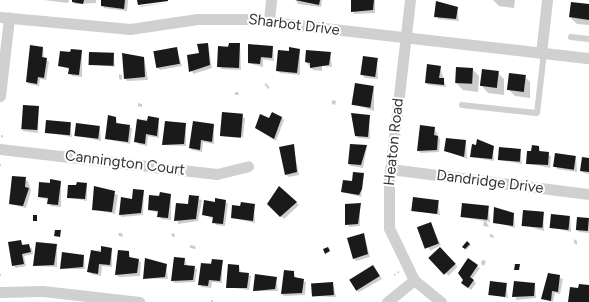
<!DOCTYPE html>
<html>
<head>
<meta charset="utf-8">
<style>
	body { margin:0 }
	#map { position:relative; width:589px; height:302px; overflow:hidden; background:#fff; font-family:Figtree,sans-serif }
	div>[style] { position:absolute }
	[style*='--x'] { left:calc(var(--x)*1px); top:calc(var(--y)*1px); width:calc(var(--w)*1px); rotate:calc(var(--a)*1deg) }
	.shadow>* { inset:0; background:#0003; transform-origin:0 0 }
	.building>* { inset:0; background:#1a1a1a; transform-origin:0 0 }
	.path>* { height:2px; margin-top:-1px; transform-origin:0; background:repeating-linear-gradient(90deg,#cdcdcd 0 2px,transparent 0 4px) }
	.service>* { height:5.5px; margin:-2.75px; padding:0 2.75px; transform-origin:2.75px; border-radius:2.75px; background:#d0d0d0 }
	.minor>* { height:11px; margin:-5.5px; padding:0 5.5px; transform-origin:5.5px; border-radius:5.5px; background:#d0d0d0 }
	span { translate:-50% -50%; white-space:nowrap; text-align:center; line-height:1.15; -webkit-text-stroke:4px #fff; paint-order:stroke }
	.street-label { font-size:15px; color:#333 }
</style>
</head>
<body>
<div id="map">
	<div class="shadow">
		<div style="clip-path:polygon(44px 0,69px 0,68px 3px)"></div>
		<div style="clip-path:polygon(73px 0,96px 0,96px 3px,75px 4px)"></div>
		<div style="clip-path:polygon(102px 0,128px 0,127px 11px,104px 8px)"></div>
		<div style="clip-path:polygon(296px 0,322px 0,321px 7px,298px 4px)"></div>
		<div style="clip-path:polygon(352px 0,375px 0,375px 13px,354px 14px)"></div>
		<div style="clip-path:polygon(493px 0,515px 0,514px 8px,499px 6px)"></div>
		<div style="clip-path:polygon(169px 2px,141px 7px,140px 6px)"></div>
		<div style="clip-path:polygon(437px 2px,457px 8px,459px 21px,438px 19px)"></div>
		<div style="clip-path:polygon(589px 5px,589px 25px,577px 24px,570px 17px)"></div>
		<div style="clip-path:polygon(208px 44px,212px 68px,193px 74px,188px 55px,200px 54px)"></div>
		<div style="clip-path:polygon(240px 44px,241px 70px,221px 69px,219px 47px)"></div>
		<div style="clip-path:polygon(273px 47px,274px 61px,263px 59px,263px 67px,249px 63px)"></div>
		<div style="clip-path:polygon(43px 48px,44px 59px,49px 62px,46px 80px,40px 79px,39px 86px,29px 84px,27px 82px)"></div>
		<div style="clip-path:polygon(176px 48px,182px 66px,160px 70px,157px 67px)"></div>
		<div style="clip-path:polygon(300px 50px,300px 75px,280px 73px,277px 70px,290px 53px)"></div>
		<div style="clip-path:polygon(82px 51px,82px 77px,72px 76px,69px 69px,59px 66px,61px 52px)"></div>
		<div style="clip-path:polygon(330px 53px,332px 67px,322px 66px,322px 71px,313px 70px,306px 62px)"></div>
		<div style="clip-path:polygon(113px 54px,115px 67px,89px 64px)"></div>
		<div style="clip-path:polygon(144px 57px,148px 80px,127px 81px,125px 78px)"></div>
		<div style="clip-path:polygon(377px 59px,378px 79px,365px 78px,362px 75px)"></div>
		<div style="clip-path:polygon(440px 67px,446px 87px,429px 85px,426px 83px)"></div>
		<div style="clip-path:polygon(472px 69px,479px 76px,478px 92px,463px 90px,456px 83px)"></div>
		<div style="clip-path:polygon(497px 72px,504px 79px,504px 95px,488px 93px,482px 86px)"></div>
		<div style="clip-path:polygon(119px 74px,122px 75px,122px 80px,119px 79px)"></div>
		<div style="clip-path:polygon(523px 75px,530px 82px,530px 98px,515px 96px,508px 89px)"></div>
		<div style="left:266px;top:83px;width:6px;height:2px;rotate:51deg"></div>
		<div style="clip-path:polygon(374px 87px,374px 111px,353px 104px)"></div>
		<div style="clip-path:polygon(235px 92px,238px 92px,239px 95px,235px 95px)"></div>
		<div style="clip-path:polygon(332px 100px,336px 101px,335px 105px,332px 104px)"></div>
		<div style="clip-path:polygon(138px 103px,142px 104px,142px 107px,138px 106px)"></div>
		<div style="clip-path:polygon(39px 107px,38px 133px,23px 131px,21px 129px)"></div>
		<div style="clip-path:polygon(223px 113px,245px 118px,243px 137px,221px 136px)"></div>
		<div style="clip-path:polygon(369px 116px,370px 139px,358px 138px,356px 136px)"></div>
		<div style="clip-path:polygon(108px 117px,116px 118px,118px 125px,132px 128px,130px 144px,106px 139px)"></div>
		<div style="clip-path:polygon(282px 117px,284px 120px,276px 141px,256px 128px)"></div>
		<div style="clip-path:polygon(159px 119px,159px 138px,148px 136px,147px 146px,138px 144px,138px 120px)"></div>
		<div style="clip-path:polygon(70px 123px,72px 137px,46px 132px)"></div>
		<div style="clip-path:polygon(186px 124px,186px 146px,163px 145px)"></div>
		<div style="clip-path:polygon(214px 125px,214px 144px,203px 142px,202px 152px,192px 150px,190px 148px)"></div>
		<div style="clip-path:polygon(100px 127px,101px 141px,76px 135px)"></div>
		<div style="clip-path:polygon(434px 128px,440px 139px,439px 152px,421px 153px,418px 151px)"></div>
		<div style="clip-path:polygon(466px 141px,467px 159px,445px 150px)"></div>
		<div style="clip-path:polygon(293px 145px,299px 175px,288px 177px,286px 174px)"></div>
		<div style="clip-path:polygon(367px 146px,363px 168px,351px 166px,349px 164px)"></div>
		<div style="clip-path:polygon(493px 147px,494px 161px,471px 157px)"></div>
		<div style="clip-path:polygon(539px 147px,541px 153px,551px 156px,550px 168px,527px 163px)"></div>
		<div style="clip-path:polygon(520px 150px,522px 164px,499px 160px)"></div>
		<div style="clip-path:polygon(556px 154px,576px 156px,577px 172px,557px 169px)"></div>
		<div style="clip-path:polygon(589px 159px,589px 174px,584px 173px,581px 171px)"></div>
		<div style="clip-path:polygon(364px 174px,361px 197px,342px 192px,353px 182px)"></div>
		<div style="clip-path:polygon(13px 177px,28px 181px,31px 191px,26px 208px,10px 204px)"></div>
		<div style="clip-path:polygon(61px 182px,61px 207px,51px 206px,49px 200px,39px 197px,40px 183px)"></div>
		<div style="clip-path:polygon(87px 184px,87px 201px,68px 197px,69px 186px)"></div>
		<div style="clip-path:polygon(95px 187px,118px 195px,115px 214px,93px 209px)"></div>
		<div style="clip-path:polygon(279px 187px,299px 205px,284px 219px,268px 204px)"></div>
		<div style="clip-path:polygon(144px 191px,143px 215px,122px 217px,120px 215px)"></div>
		<div style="clip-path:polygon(171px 195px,171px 220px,161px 219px,159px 213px,149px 210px,150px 196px)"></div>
		<div style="clip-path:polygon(190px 196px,202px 200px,198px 221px,178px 224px,177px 204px,189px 205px)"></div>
		<div style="clip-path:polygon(205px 201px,228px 203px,225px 226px,216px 225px,214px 219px,204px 215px)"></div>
		<div style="clip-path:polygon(438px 201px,440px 215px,413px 210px)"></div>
		<div style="clip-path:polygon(360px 204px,360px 226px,349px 227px,346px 205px)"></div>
		<div style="clip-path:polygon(254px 205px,255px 223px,232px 218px,241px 207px)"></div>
		<div style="clip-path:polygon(488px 207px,490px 222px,486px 221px,489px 227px,483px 226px,484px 221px,462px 217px)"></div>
		<div style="clip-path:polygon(543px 213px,544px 231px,523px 225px)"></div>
		<div style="clip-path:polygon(514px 214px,515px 228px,494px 222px)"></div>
		<div style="clip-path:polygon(570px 216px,571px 232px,551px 227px)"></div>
		<div style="clip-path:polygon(589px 219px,589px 233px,579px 232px,577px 230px)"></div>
		<div style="left:430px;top:223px;width:25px;height:12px;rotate:64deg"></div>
		<div style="clip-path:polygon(118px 233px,122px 233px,123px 237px,119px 236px)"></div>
		<div style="clip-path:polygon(171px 234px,174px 233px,175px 237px,173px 237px)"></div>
		<div style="clip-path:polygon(364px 234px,370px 257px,356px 261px,354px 258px)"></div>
		<div style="clip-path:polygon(490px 234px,493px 235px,494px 238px,490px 237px)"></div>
		<div style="clip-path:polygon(574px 239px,577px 241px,577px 245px,574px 243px)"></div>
		<div style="clip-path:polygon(21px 241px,24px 246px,32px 248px,33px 254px,24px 256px,26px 266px,16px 268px,13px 265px)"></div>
		<div style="clip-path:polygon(467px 242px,471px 245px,466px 250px,463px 247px)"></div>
		<div style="clip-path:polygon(57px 245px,57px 267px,34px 266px)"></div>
		<div style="clip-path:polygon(190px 245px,195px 246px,196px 249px,190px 248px)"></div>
		<div style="clip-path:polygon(112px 249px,112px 267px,102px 266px,101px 276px,91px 274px,92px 251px)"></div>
		<div style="left:440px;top:249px;width:25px;height:13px;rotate:45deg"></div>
		<div style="clip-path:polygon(129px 252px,131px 259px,141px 262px,140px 276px,119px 277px,116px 274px)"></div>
		<div style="clip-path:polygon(84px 256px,85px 269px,61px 269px)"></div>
		<div style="clip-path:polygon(185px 259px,187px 266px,197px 269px,195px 282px,175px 283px,172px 281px)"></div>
		<div style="clip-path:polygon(482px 260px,486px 261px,484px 266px,481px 264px)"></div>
		<div style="clip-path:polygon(222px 261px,222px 283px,212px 282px,211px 288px,201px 287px,202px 264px)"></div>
		<div style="clip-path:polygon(166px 265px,168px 279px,144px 278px)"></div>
		<div style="clip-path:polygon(239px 266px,241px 273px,251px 276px,249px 290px,227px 287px)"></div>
		<div style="clip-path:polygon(373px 266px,382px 279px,359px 292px,356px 290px)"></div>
		<div style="clip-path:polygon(477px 266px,480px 268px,472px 279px,476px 283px,471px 290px,462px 283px)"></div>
		<div style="clip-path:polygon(294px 272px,296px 279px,306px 282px,305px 295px,284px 296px,282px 294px)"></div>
		<div style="clip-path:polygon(549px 274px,563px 279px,560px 294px,555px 293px,553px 302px,542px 299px)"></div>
		<div style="clip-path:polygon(276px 278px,278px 291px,254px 291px)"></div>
		<div style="clip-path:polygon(515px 282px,535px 284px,536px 298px,516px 300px)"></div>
		<div style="clip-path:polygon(333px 283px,336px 297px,312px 296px)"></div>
		<div style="clip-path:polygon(506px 284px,508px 298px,490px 294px)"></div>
	</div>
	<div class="building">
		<div style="clip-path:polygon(72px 0,84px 0,83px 4px,72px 2px)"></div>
		<div style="clip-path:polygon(101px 0,125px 0,124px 9px,101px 6px)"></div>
		<div style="clip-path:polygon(137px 0,168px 0,168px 1px,138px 5px)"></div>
		<div style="clip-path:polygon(295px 0,320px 0,319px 5px)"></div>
		<div style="clip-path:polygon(351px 0,374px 0,373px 10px,351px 12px)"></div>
		<div style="clip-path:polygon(436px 1px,458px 7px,456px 19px,434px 17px)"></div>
		<div style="clip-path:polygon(571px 2px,589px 4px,589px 20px,569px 17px)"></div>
		<div style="clip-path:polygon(208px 43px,210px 65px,189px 72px,187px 55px,199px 53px,197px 44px)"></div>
		<div style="clip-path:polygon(229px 43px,240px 43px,239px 68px,217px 67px,218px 46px,228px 47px)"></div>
		<div style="clip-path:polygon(248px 44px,273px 46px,272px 58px,261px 57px,260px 64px,248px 63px)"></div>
		<div style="clip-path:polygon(30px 45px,43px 47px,42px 57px,47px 58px,44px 78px,38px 77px,37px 84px,26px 82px)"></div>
		<div style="left:177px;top:47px;width:17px;height:24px;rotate:80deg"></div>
		<div style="clip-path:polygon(289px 47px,300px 49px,297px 73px,276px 71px,278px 50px,289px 51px)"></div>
		<div style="clip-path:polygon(71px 49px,82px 50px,79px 75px,68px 74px,69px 68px,58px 66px,60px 51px,70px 52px)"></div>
		<div style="clip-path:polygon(306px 50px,331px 52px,329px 65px,310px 68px,310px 63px,305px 62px)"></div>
		<div style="left:89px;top:52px;width:25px;height:13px;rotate:2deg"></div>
		<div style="clip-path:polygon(122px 53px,144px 57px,145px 77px,124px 79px)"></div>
		<div style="left:363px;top:56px;width:15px;height:19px;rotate:8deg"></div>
		<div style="clip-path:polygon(427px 64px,441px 66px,439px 78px,444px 78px,444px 85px,425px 83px)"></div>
		<div style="left:456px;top:67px;width:17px;height:16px;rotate:3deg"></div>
		<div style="left:482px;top:69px;width:17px;height:17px;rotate:7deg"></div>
		<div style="left:509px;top:73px;width:17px;height:17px;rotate:7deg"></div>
		<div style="left:355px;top:83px;width:19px;height:22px;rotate:9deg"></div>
		<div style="left:23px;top:105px;width:16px;height:24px;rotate:4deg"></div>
		<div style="left:222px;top:112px;width:21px;height:24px;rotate:5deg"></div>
		<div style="clip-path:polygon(272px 112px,282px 117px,274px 139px,255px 128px,260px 114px,269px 118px)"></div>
		<div style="clip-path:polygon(351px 113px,370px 115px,368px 137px,355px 136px)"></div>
		<div style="clip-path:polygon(108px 115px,116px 117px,116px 123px,130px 125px,128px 142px,105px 139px)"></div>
		<div style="clip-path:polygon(148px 116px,159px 118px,157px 136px,146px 134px,145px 144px,134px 142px,137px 119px,147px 121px)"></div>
		<div style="left:46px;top:120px;width:25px;height:13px;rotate:5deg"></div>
		<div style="clip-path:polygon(165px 121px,186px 123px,184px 144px,162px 145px)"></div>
		<div style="clip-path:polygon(193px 121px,214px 124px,212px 142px,201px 140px,200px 150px,189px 148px)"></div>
		<div style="left:76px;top:123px;width:24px;height:13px;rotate:7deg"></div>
		<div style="clip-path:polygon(420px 125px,435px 127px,434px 135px,438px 136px,437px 150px,417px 151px)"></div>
		<div style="clip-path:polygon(446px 138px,466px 140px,464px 157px,444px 151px)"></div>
		<div style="clip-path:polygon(477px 139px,494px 146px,492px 159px,470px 157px,472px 144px,476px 145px)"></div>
		<div style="clip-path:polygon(294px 144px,297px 172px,285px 175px,279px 147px)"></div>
		<div style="clip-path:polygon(350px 144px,367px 145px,361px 165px,348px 164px)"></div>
		<div style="clip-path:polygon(532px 145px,539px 146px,539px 151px,549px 152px,548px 165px,526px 164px,527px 151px,531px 151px)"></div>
		<div style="left:499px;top:147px;width:22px;height:13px;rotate:5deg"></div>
		<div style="left:555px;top:153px;width:21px;height:14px;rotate:8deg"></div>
		<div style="clip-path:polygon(582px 157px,589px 158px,589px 172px,580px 171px)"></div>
		<div style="clip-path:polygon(353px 172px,364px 173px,362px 189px,359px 195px,341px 192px,343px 180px,352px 181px)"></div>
		<div style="clip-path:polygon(12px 176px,26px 177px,25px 187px,29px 188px,23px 206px,9px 204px)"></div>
		<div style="clip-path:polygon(50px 179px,61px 181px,58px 205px,47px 204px,48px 198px,38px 197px,39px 182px,50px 183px)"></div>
		<div style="clip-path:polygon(77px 182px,87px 183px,85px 199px,67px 198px,68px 185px,76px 185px)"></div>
		<div style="clip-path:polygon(94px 186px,115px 191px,112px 212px,92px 210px)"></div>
		<div style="clip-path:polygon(279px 186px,297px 202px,280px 217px,267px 204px)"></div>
		<div style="clip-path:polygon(133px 189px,144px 190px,141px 213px,119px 215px,121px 197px,132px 199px)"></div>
		<div style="clip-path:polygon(160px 192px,171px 194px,168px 218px,157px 217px,158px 211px,148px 210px,149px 195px,159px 196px)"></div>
		<div style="clip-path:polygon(189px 195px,199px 196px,196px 219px,174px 221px,176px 203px,188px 204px)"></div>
		<div style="left:413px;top:197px;width:26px;height:14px;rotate:7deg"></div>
		<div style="clip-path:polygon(215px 198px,226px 200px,223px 224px,212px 223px,213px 217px,202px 215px,204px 200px,215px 202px)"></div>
		<div style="clip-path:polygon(241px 202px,255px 204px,253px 221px,231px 218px,232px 205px,240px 206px)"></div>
		<div style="clip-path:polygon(361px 203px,358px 224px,345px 225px,345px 204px)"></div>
		<div style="left:462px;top:203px;width:27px;height:14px;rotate:6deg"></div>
		<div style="clip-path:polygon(494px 207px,514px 213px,513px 226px,493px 223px)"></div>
		<div style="left:523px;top:210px;width:21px;height:16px;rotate:5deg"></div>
		<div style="left:551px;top:214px;width:19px;height:14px;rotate:6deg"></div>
		<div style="left:33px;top:215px;width:4px;height:6px"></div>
		<div style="left:577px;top:217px;width:12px;height:13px;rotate:5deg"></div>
		<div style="left:431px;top:222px;width:23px;height:15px;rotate:70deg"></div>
		<div style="clip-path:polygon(55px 230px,61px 230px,60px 237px,54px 236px)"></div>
		<div style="clip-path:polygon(364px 233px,368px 254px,353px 259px,347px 238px)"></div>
		<div style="clip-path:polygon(21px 240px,22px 245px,29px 244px,31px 252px,22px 254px,24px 264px,12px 266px,8px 242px)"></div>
		<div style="clip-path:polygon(467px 241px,470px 244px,465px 249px,462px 247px)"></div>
		<div style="clip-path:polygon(36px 242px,57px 244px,54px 265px,33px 266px)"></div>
		<div style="clip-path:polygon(101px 246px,112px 248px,110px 265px,99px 264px,98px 274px,87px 272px,91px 250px,101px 252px)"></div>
		<div style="clip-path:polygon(328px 247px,330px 251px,325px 254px,323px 249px)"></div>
		<div style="left:440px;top:247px;width:23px;height:16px;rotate:47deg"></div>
		<div style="clip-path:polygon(118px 250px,129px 251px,129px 257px,139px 259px,137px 273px,115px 275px)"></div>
		<div style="clip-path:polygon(62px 252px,84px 255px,83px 267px,60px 269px)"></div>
		<div style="clip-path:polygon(174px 257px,185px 258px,184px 265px,195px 266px,193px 280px,171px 281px)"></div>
		<div style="clip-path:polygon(145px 258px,167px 264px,165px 277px,143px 279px)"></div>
		<div style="clip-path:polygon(468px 258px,478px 265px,470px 277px,474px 280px,468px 288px,461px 283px,463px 280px,458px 273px)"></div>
		<div style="clip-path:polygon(212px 259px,223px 260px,220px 281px,209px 280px,208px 286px,198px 285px,201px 263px,211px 264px)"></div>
		<div style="clip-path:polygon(228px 264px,239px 265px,239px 272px,249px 273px,247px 288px,226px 288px)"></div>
		<div style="clip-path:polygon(515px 264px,520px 264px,519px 270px,514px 270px)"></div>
		<div style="left:373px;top:265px;width:13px;height:28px;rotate:58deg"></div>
		<div style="clip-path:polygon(284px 270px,294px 271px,294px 277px,304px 279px,302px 293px,281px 294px)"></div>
		<div style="clip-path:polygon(548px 273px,560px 275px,558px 292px,552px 291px,551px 301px,541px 299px)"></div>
		<div style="clip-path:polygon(255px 274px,277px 277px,275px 289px,253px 291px)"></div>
		<div style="left:490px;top:281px;width:17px;height:14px;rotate:7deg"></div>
		<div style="clip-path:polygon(514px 281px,535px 283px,534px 296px,512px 297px)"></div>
		<div style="left:333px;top:282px;width:13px;height:22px;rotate:86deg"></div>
		<div style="clip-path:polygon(579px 284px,589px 285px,589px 302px,568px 302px,570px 287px,578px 288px)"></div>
	</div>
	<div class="path">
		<div style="--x:1;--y:136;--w:4;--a:14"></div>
		<div style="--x:0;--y:165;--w:1;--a:0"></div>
		<div style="--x:0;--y:275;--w:1;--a:0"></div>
		<div style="--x:394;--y:275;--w:6;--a:-31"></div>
		<div style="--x:212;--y:302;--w:3;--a:-90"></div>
	</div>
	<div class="service">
		<div style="--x:571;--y:37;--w:18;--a:6"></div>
		<div style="--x:462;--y:105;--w:75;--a:6.1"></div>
		<div style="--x:537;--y:113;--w:60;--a:-83.3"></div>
	</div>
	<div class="minor">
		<div style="--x:410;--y:0;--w:183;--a:96.6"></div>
		<div style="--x:389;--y:182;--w:46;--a:90"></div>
		<div style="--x:389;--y:228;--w:58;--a:64.3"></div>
		<div style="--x:414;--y:280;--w:35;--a:39"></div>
		<div style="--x:0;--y:17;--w:131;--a:5.3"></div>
		<div style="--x:130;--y:29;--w:68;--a:-8.5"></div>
		<div style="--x:197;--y:19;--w:48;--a:0"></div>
		<div style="--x:245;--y:19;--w:346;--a:6.5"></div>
		<div style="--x:269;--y:20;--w:20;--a:-84"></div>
		<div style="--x:541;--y:53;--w:53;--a:-83.5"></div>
		<div style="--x:0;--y:96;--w:79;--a:-83.4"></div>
		<div style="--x:0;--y:149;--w:218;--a:6.6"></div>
		<div style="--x:217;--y:174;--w:32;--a:-14"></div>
		<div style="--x:390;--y:169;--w:201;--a:7.2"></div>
		<div style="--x:0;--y:292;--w:43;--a:-1.3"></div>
		<div style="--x:43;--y:291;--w:97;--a:6.5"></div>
		<div style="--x:387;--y:302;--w:35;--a:-39"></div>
	</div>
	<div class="street-label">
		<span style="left:294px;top:25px;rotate:7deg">Sharbot Drive</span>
		<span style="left:394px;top:142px;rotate:-84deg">Heaton Road</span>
		<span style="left:125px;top:163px;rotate:7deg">Cannington Court</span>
		<span style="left:490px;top:182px;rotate:7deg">Dandridge Drive</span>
	</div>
</div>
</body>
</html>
